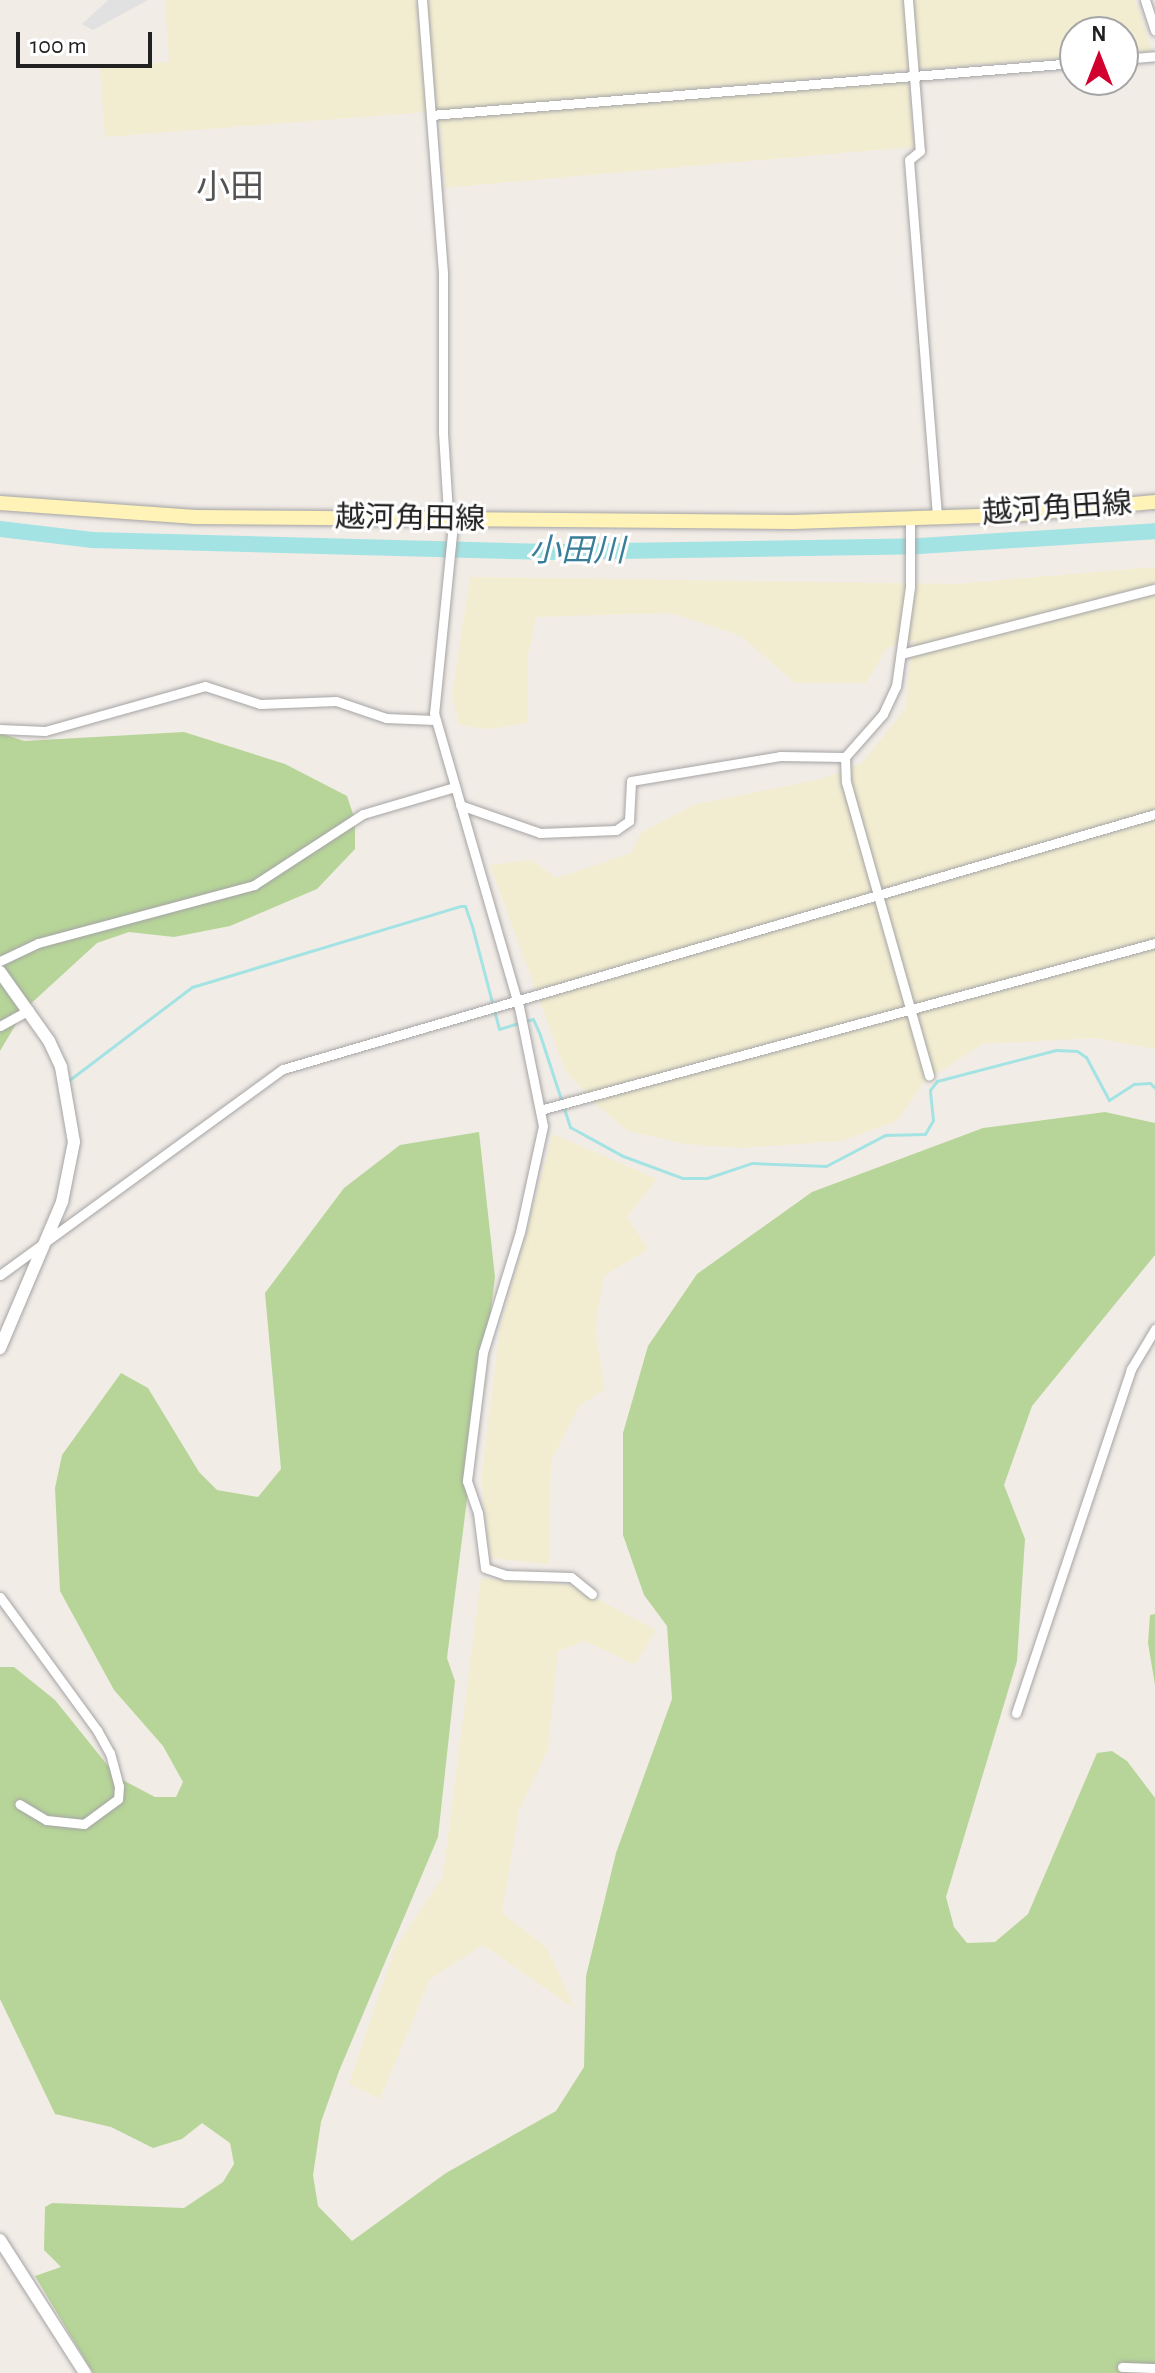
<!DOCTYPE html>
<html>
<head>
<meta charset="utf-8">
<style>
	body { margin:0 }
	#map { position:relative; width:1155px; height:2373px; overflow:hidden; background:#f2ece7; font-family:"Alegreya Sans","Noto Sans JP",sans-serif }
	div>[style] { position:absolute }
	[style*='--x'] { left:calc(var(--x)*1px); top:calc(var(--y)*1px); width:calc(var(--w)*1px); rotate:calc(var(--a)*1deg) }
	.farmland>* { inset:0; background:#f2edd1; transform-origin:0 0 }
	.forest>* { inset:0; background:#b7d598 }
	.parking>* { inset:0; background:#e1e1e1 }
	.stream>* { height:3px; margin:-1.5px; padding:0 1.5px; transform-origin:1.5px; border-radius:1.5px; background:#a4e3e3 }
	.river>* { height:16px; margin:-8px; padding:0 8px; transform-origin:8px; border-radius:8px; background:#a4e3e3 }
	.roads { filter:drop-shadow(0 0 2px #a5a5a5) drop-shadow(0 0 2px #a5a5a5) }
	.minor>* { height:9px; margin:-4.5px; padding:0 4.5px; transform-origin:4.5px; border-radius:4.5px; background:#fff }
	.tertiary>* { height:12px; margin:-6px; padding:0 6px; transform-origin:6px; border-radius:6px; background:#fff }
	.secondary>* { height:14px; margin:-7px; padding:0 7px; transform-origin:7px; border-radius:7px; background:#fff3b8 }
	span { translate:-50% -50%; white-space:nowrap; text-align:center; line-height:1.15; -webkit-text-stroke:6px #fff; paint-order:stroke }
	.street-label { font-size:30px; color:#212121 }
	.water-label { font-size:32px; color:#397e99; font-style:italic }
	.quarter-label { font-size:34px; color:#545454 }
	.north { position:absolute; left:1059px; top:16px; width:80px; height:80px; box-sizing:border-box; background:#fff; border:2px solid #a6a6a6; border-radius:50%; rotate:0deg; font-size:22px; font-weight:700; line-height:32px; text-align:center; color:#212121 }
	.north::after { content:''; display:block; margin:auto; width:28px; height:36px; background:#d2002e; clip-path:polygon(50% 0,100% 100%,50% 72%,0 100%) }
	.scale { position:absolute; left:16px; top:32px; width:136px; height:36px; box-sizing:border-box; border:4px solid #212121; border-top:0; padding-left:10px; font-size:24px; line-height:28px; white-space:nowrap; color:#212121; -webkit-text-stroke:6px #fff; paint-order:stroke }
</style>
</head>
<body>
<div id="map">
	<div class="farmland">
		<div style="clip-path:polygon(165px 0,416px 0,426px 112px,105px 137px,100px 68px,169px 62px)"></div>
		<div style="clip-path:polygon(426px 0,906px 0,911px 70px,436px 111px)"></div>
		<div style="clip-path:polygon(911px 0,1135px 0,1152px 51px,1123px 53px,1123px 32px,1075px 32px,1075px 57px,919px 69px)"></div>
		<div style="left:908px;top:78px;width:69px;height:470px;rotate:85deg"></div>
		<div style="clip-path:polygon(1155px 567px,1155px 1049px,1095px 1038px,982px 1044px,924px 1082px,897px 1121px,842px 1141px,740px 1148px,685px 1144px,628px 1131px,595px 1103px,565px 1070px,490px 865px,531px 860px,557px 878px,631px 853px,641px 833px,693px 805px,821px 779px,862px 763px,905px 709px,913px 640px,887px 648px,866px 683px,795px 683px,741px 636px,671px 613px,536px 617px,528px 655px,528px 723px,489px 729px,459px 725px,452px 695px,470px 577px,955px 584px)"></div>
		<div style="clip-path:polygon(553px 1134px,657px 1179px,627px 1217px,648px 1249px,604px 1276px,595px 1329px,605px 1389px,579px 1406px,551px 1461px,549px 1564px,491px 1558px,481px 1479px,500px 1329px)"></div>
		<div style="clip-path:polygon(481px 1578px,570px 1585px,656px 1630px,635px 1665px,585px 1641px,558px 1651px,548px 1749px,519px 1810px,502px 1913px,547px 1948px,575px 2009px,483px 1945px,430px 1979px,380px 2099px,349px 2084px,395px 1948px,443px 1876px)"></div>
	</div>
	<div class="forest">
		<div style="clip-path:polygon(184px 732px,285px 764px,347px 796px,355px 820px,355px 849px,317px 889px,230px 926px,174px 937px,129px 932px,97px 943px,25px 1009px,0 1051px,0 733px,24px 741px)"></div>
		<div style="clip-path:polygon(1105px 1112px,1155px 1123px,1155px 1255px,1032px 1406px,1004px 1485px,1025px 1539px,1017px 1661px,946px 1897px,954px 1927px,967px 1943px,995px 1942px,1028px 1914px,1097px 1753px,1112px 1751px,1127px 1761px,1155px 1798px,1155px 2373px,93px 2373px,35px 2276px,61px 2267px,44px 2250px,45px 2207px,52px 2203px,184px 2208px,223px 2182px,234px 2164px,230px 2143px,202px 2123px,182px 2139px,153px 2148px,111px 2127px,55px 2114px,0 1999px,0 1667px,14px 1667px,55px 1700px,117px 1777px,155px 1797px,176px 1797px,183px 1782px,163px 1746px,114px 1690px,60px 1591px,55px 1488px,62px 1455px,121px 1373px,148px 1388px,199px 1472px,217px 1490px,258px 1497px,281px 1469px,265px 1293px,344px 1188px,400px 1145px,479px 1132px,495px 1277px,447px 1658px,455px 1681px,438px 1837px,339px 2071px,321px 2122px,313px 2175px,318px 2206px,352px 2241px,446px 2173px,556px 2111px,584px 2067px,586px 1976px,616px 1853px,672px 1699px,667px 1626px,644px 1595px,623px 1535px,623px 1433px,648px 1346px,697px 1274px,812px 1192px,983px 1128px)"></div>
		<div style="clip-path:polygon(1155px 1614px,1155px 1685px,1148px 1643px,1150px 1615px)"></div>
	</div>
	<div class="parking">
		<div style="clip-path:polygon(108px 0,148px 0,93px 30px,82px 24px)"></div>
	</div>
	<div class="stream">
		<div style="--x:526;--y:1021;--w:7;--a:-16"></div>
		<div style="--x:533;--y:1019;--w:17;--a:66"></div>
		<div style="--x:540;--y:1035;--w:97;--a:71.9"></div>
		<div style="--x:570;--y:1127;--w:60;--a:28.7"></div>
		<div style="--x:623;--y:1156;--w:63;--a:20.4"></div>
		<div style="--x:682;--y:1178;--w:25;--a:0"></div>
		<div style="--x:707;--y:1178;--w:47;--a:-18.4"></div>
		<div style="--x:752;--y:1163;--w:74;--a:2.3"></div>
		<div style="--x:826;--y:1166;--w:67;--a:-27.7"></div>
		<div style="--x:885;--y:1135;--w:40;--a:-1.4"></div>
		<div style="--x:925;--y:1134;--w:16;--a:-60"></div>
		<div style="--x:933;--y:1120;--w:30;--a:-96"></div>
		<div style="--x:930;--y:1090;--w:11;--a:-52"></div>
		<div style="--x:937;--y:1081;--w:123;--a:-14.6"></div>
		<div style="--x:1056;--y:1050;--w:21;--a:3"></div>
		<div style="--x:1077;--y:1051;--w:11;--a:34"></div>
		<div style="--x:1086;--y:1057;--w:49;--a:61.9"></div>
		<div style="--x:1109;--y:1100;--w:30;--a:-33"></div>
		<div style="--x:1134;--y:1084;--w:16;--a:-4"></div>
		<div style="--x:1150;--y:1083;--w:7;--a:45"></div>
		<div style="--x:68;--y:1081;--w:156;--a:-37.2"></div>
		<div style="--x:192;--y:987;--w:280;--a:-16.8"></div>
		<div style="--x:460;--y:906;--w:5;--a:0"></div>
		<div style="--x:465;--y:906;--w:21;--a:71"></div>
		<div style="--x:472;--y:926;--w:106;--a:75.3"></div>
		<div style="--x:499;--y:1029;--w:21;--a:-17"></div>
	</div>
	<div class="river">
		<div style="--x:0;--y:529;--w:93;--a:6.8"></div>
		<div style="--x:92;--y:540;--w:459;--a:1.5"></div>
		<div style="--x:551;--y:552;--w:368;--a:-0.9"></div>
		<div style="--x:919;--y:546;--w:236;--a:-3.6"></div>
	</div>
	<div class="roads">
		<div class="minor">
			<div style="--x:422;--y:0;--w:273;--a:85.6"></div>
			<div style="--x:443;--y:272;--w:161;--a:90"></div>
			<div style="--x:443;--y:433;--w:80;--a:86.4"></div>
			<div style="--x:448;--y:513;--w:12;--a:66"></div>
			<div style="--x:453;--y:524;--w:190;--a:95.7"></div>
			<div style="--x:434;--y:713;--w:306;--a:73.9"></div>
			<div style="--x:519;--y:1007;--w:121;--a:78.6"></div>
			<div style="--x:543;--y:1126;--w:108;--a:102.2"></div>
			<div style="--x:520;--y:1232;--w:126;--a:107.1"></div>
			<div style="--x:483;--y:1352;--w:130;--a:97.1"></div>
			<div style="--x:467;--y:1481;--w:34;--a:71"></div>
			<div style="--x:478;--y:1513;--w:55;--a:82.7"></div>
			<div style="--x:485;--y:1568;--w:21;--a:19"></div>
			<div style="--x:505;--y:1575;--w:66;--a:1.7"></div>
			<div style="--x:571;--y:1577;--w:27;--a:39"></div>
			<div style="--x:908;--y:0;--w:151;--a:85.5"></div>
			<div style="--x:920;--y:151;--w:14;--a:141"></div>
			<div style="--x:909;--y:160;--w:358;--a:85.5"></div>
			<div style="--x:1145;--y:0;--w:32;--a:72"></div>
			<div style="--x:1123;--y:59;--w:32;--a:-5"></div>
			<div style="--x:431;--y:115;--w:646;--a:-4.62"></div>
			<div style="--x:910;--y:518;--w:69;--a:90"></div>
			<div style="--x:910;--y:587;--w:100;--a:98"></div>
			<div style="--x:896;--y:686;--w:31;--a:115"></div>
			<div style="--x:883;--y:714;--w:57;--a:131.5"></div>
			<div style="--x:845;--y:757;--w:25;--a:88"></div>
			<div style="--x:846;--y:782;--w:305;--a:74.2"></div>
			<div style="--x:901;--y:654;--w:262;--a:-14.4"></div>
			<div style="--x:0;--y:729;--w:45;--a:2.5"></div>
			<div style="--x:45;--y:731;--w:166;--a:-15.7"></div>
			<div style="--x:205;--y:686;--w:58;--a:18.1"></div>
			<div style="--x:260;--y:704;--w:76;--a:-2.3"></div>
			<div style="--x:336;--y:701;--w:53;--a:18.8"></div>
			<div style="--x:386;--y:718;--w:49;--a:2.3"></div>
			<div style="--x:460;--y:805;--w:85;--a:19.3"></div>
			<div style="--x:540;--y:833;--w:76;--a:-2.3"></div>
			<div style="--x:616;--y:830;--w:16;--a:-35"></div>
			<div style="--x:629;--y:821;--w:40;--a:-87.1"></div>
			<div style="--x:631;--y:781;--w:151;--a:-9.5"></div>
			<div style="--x:780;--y:756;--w:65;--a:0.9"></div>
			<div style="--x:0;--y:961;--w:42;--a:-25.3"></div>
			<div style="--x:38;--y:943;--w:224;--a:-15"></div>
			<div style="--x:254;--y:885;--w:130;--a:-33.1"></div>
			<div style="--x:363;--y:814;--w:96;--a:-16.4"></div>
			<div style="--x:0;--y:1026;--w:33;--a:-29"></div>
			<div style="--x:540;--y:1110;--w:637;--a:-15.19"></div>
			<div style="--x:0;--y:1275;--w:350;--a:-36.1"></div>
			<div style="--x:283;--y:1069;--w:909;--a:-16.3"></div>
			<div style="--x:0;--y:1597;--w:165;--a:53.9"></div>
			<div style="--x:97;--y:1730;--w:26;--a:61"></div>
			<div style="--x:110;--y:1753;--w:34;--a:75"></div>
			<div style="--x:119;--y:1786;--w:13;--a:94"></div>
			<div style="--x:118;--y:1799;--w:42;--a:143.7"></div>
			<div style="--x:84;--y:1824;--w:38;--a:-174"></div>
			<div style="--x:46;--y:1820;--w:31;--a:-149"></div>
			<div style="--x:1016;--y:1713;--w:363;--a:-71.5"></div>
			<div style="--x:1131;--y:1369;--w:47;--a:-59"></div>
			<div style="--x:1122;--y:2367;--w:33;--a:2"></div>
		</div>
		<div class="tertiary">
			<div style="--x:0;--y:972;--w:85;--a:54.6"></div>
			<div style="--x:49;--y:1041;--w:29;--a:65"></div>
			<div style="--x:61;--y:1067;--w:76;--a:80.2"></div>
			<div style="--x:74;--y:1142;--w:61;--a:101.3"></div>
			<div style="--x:62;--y:1202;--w:159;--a:113"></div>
			<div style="--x:0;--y:2240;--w:158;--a:57.4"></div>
		</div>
		<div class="secondary">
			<div style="--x:0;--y:503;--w:196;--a:4.1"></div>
			<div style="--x:195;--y:517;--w:597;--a:0.48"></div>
			<div style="--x:792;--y:522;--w:219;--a:-1.8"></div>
			<div style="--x:1011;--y:515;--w:145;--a:-5.2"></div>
		</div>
	</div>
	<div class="street-label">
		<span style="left:1057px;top:509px;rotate:-4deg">越河角田線</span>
		<span style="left:410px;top:519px;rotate:1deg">越河角田線</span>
	</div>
	<div class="water-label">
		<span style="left:577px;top:551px">小田川</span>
	</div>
	<div class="quarter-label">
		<span style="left:230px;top:189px">小田</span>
	</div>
	<div class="north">N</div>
	<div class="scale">100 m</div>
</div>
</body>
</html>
